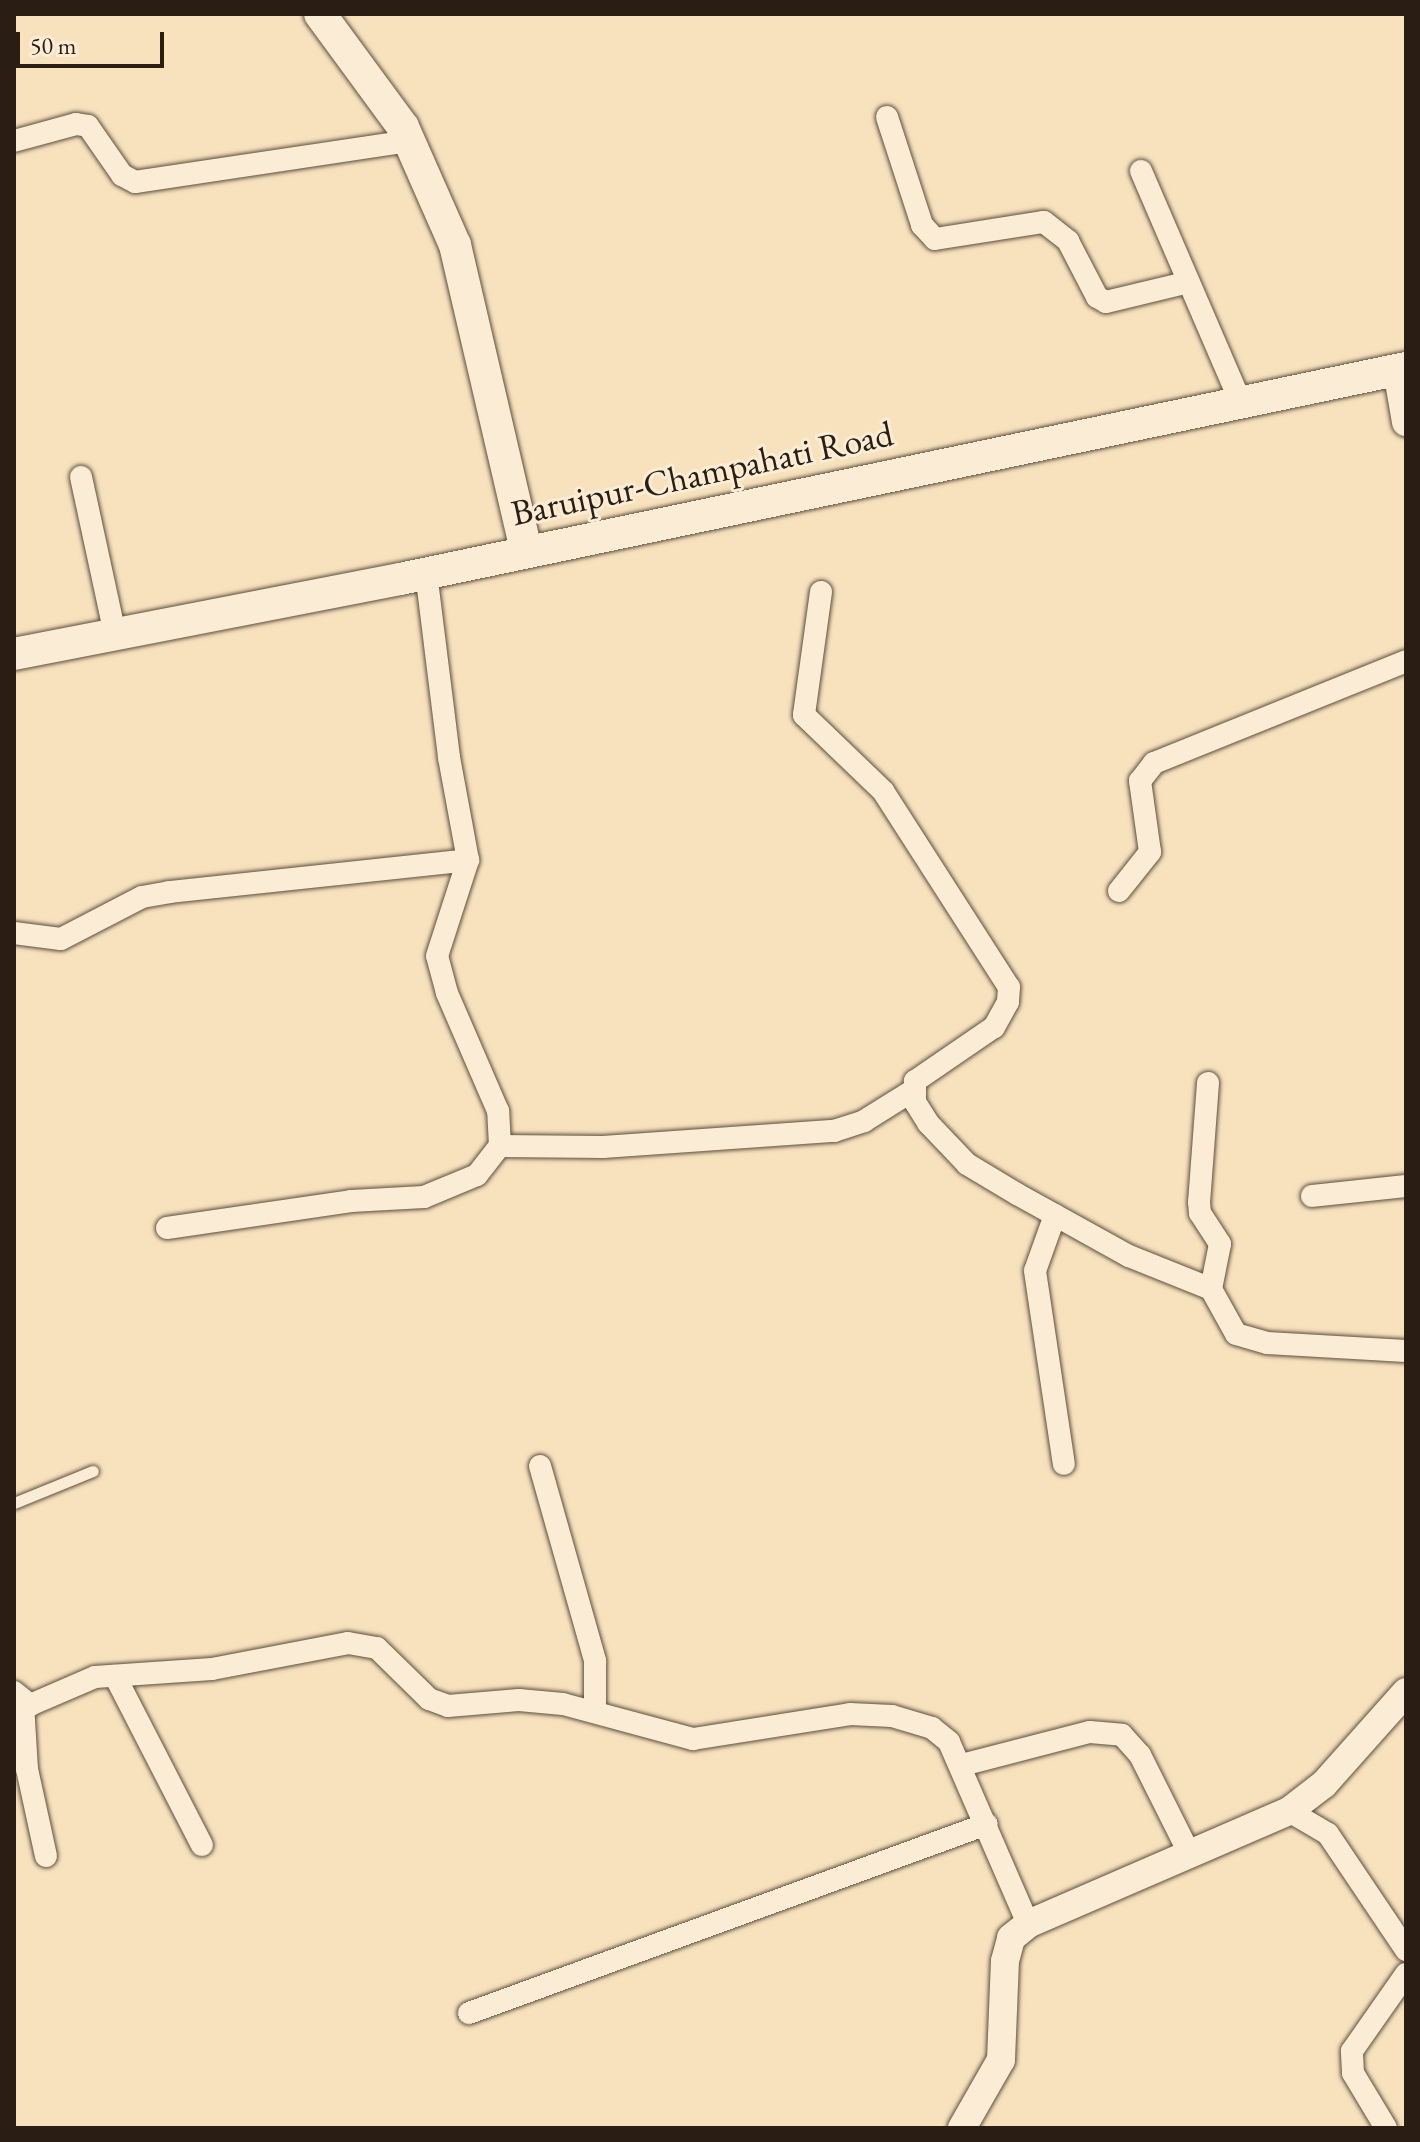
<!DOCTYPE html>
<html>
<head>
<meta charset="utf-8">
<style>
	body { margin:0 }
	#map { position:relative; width:1420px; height:2142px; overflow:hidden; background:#f8e2be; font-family:"EB Garamond",serif }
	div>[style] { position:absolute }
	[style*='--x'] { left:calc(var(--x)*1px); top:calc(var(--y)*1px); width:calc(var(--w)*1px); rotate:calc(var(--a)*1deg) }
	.roads { filter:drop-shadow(0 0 2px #5d4e3e) drop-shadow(0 0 2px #5d4e3e) }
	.service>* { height:11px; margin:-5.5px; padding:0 5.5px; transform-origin:5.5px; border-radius:5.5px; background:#faecd5 }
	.minor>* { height:22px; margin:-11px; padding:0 11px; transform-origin:11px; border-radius:11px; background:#faecd5 }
	.tertiary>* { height:28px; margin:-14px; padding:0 14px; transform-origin:14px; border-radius:14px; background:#faecd5 }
	.secondary>* { height:32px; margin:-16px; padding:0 16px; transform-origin:16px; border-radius:16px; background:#faecd5 }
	span { translate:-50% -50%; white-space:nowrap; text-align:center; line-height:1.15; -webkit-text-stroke:6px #faecd5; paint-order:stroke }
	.street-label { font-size:36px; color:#291d14 }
	.frame { position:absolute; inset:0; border:16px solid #291d14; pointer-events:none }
	.scale { position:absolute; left:16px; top:32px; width:148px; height:36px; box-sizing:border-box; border:4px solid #291d14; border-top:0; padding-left:10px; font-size:24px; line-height:28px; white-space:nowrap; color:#291d14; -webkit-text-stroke:6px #faecd5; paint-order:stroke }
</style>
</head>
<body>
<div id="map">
	<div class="roads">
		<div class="service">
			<div style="--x:14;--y:1503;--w:85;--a:-22.1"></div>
		</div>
		<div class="minor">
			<div style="--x:887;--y:117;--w:114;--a:72"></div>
			<div style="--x:922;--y:225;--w:19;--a:47"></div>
			<div style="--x:935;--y:239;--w:110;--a:-8.9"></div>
			<div style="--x:1044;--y:222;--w:31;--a:38"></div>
			<div style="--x:1068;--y:241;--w:63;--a:62.6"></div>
			<div style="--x:1097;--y:297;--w:10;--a:29"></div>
			<div style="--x:1106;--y:302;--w:85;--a:-13.5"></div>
			<div style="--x:14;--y:141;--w:64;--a:-15.3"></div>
			<div style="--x:76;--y:124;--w:12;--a:9"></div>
			<div style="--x:88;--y:126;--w:60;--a:55.2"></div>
			<div style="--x:122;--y:175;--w:15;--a:28"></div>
			<div style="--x:135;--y:182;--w:278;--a:-8.5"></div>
			<div style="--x:1141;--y:171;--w:256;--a:66.7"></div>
			<div style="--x:81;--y:477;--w:161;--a:77.8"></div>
			<div style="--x:821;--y:592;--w:124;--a:97.9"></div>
			<div style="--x:804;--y:715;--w:110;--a:43.9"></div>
			<div style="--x:883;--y:791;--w:233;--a:57.3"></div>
			<div style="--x:1009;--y:987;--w:15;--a:94"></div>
			<div style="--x:1008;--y:1002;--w:29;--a:119"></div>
			<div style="--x:994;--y:1027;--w:96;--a:145.6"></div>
			<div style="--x:915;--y:1081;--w:21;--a:90"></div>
			<div style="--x:915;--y:1102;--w:25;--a:58"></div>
			<div style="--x:928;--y:1123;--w:57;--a:46.4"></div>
			<div style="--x:967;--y:1164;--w:58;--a:31"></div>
			<div style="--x:1017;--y:1194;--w:128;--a:29"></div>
			<div style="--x:1129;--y:1256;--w:88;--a:21.9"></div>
			<div style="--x:1211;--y:1289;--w:51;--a:60.9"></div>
			<div style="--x:1236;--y:1334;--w:32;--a:16"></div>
			<div style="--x:1267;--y:1343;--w:139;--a:3.3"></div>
			<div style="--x:1119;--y:891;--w:50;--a:-51.5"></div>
			<div style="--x:1150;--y:852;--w:72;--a:-98"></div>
			<div style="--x:1140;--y:781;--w:23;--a:-52"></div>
			<div style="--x:1154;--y:763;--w:272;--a:-22"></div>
			<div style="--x:14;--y:933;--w:47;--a:7.3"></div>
			<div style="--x:61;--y:939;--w:91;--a:-27.4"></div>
			<div style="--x:142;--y:897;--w:28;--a:-10"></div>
			<div style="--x:170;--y:892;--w:300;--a:-6.1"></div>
			<div style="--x:1208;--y:1083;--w:119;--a:94.3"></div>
			<div style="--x:1199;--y:1202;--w:11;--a:85"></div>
			<div style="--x:1200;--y:1213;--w:37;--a:57"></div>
			<div style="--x:1220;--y:1244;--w:46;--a:101.3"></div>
			<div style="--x:500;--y:1146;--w:103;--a:0.6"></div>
			<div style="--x:603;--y:1147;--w:232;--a:-4"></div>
			<div style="--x:834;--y:1131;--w:32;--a:-18"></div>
			<div style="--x:864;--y:1121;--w:57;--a:-32"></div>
			<div style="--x:1312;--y:1196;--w:95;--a:-6.1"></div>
			<div style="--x:1055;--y:1215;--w:59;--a:109.7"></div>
			<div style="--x:1035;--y:1271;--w:195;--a:81.5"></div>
			<div style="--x:167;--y:1228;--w:186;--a:-8.3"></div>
			<div style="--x:351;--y:1201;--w:73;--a:-3.1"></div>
			<div style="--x:424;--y:1197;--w:57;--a:-22.5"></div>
			<div style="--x:477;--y:1175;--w:37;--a:-52"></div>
			<div style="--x:500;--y:1146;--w:35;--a:-93"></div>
			<div style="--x:498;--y:1111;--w:129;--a:-113.4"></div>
			<div style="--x:447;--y:993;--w:38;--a:-105"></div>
			<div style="--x:437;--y:956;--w:101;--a:-72.1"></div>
			<div style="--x:468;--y:860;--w:105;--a:-100.5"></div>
			<div style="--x:449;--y:757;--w:185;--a:-97.1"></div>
			<div style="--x:540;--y:1466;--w:203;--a:74.2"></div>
			<div style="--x:595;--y:1661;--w:51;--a:90"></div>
			<div style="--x:115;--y:1676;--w:190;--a:62.8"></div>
			<div style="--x:14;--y:1692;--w:21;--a:39"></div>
			<div style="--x:30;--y:1705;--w:71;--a:-23.3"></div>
			<div style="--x:95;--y:1677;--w:117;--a:-3.9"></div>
			<div style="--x:212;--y:1669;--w:138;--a:-10.8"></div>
			<div style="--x:348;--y:1643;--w:29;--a:10"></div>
			<div style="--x:377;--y:1648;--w:73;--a:44.4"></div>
			<div style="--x:429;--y:1699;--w:20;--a:20"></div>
			<div style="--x:448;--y:1706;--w:71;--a:-4.8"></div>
			<div style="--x:519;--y:1700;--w:44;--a:5.2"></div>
			<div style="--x:563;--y:1704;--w:135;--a:15.1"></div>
			<div style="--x:693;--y:1739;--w:159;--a:-9"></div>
			<div style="--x:850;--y:1714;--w:42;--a:2.7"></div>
			<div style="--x:892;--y:1716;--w:42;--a:16.7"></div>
			<div style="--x:932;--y:1728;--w:22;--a:39"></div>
			<div style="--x:949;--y:1742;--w:198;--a:66.5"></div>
			<div style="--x:23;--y:1704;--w:65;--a:86.5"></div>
			<div style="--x:27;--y:1769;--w:89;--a:77.7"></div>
			<div style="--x:962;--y:1765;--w:132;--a:-14.5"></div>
			<div style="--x:1090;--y:1732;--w:32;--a:5"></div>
			<div style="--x:1122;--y:1735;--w:27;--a:48"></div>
			<div style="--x:1140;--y:1755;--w:112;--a:63.4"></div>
			<div style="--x:1289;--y:1811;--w:45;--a:30.5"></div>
			<div style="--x:1328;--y:1834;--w:140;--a:56.1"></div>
			<div style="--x:469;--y:2013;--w:551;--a:-20.05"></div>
			<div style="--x:1386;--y:2128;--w:64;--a:-121"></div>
			<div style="--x:1353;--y:2073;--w:22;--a:-93"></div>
			<div style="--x:1352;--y:2051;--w:94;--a:-55"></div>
		</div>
		<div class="tertiary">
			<div style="--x:1397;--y:370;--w:53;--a:80.2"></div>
			<div style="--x:962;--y:2128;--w:78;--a:-60.2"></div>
			<div style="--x:1001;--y:2060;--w:99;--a:-87.7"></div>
			<div style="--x:1005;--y:1961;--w:24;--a:-75"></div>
			<div style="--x:1011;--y:1938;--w:22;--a:-39"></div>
			<div style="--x:1028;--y:1924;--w:284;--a:-23.4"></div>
			<div style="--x:1289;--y:1811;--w:44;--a:-37.6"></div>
			<div style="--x:1324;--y:1784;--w:123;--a:-48.3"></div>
		</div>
		<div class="secondary">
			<div style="--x:320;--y:14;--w:140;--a:53.7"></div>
			<div style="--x:403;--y:127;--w:129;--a:66.2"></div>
			<div style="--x:455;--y:245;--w:314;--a:76.9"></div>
			<div style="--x:14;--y:654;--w:393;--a:-11"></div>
			<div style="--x:400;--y:579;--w:1028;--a:-11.85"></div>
		</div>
	</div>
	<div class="street-label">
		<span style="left:702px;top:473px;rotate:-12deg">Baruipur-Champahati Road</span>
	</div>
	<div class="frame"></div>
	<div class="scale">50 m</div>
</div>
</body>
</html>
